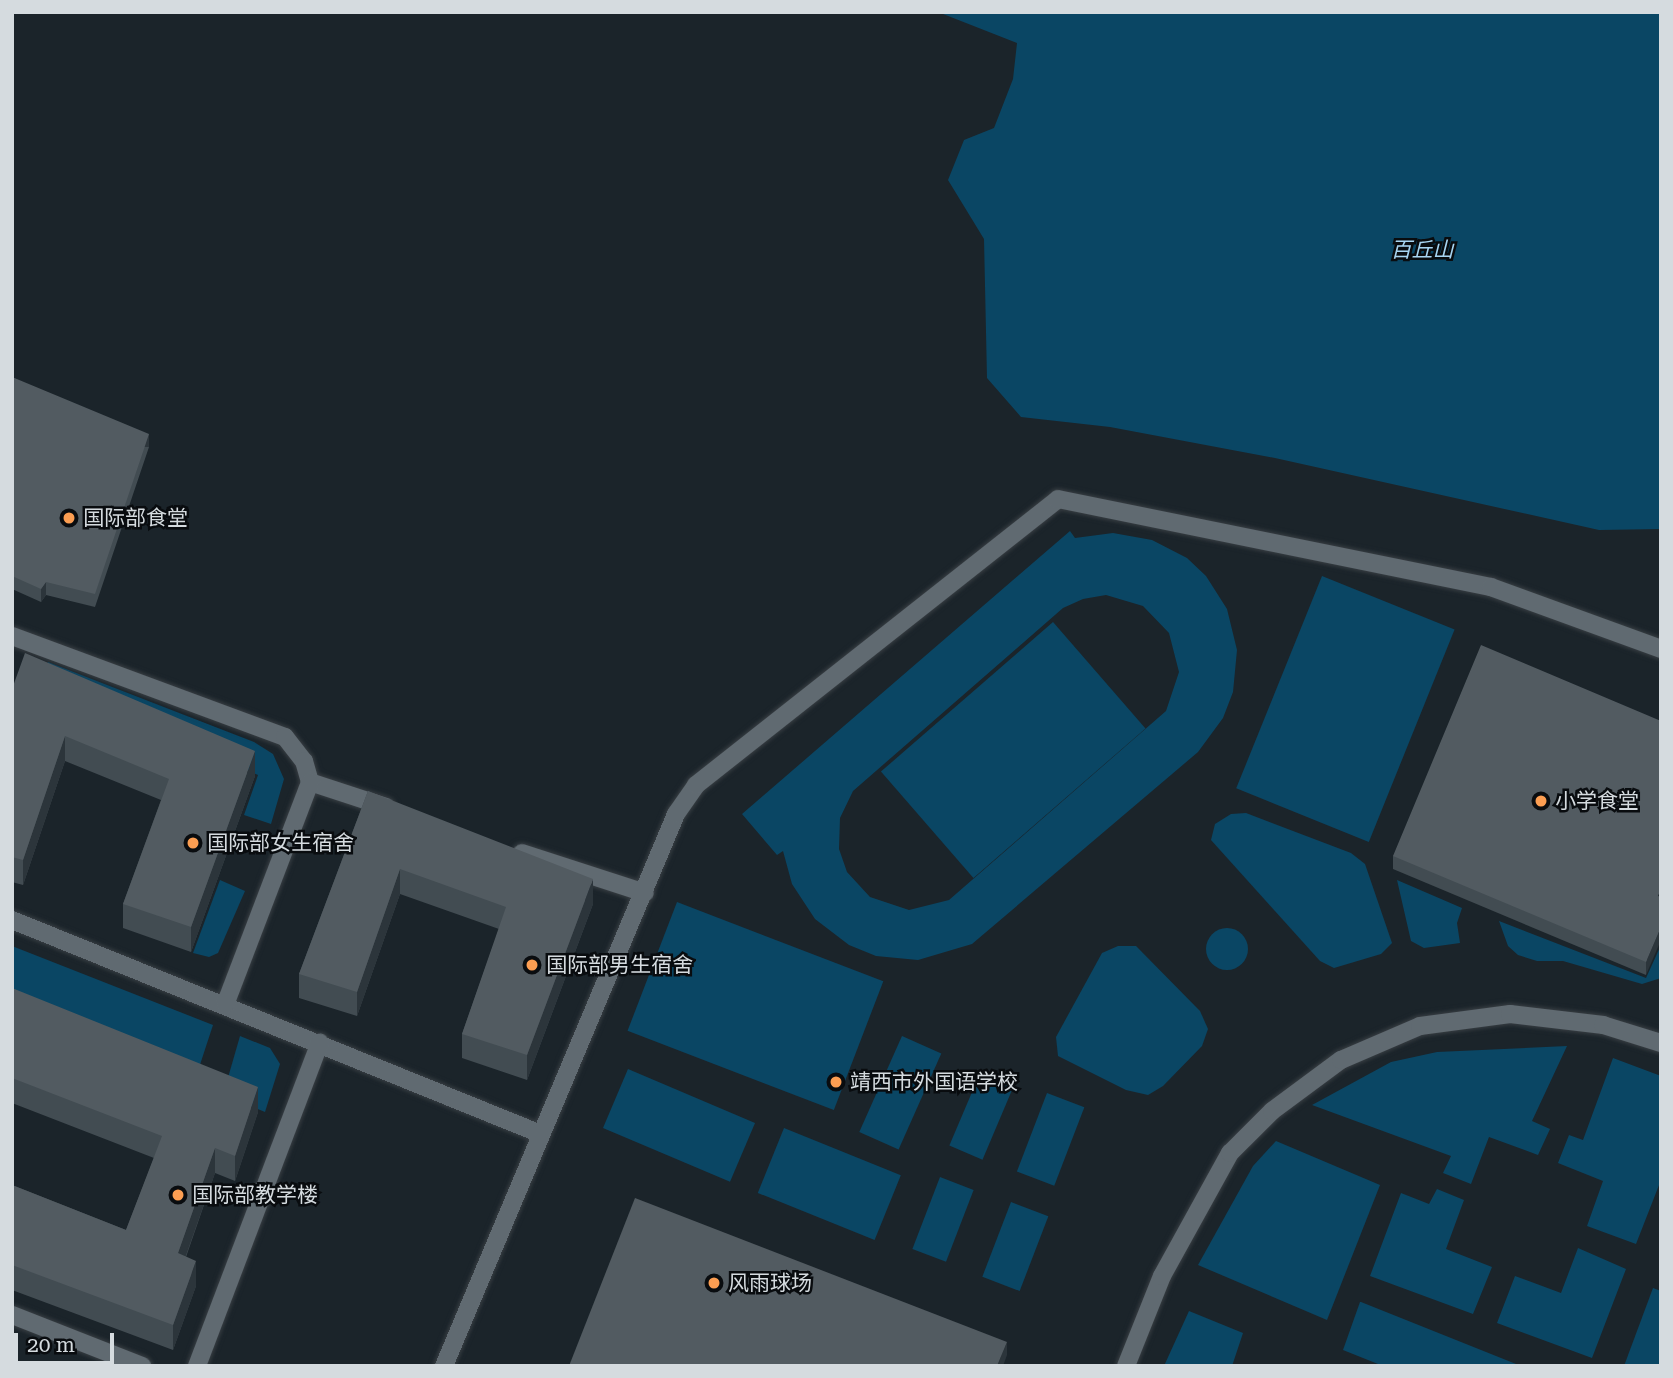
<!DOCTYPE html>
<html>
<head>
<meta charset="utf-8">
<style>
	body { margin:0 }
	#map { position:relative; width:1673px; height:1378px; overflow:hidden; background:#1b242a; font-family:"Roboto Serif","Noto Sans SC",serif }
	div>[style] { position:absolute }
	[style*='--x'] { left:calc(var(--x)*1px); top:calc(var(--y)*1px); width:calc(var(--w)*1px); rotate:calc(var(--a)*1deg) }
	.green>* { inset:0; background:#0a4664; transform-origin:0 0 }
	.round { border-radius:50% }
	.roads { filter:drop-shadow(0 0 2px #383e43) drop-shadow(0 0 2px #383e43) }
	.service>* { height:18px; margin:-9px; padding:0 9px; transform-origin:9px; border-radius:9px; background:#606a71 }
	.wall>* { inset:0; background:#424c52 }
	.shaded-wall>* { inset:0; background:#2c353b; transform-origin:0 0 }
	.building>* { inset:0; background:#525b61 }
	.dots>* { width:19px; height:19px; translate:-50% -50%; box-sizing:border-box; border:4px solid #090c0f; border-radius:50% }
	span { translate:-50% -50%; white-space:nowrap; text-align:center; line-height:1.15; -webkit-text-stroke:5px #090c0f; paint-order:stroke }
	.park-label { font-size:21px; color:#a7d5f2; font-style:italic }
	.poi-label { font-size:21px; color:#d5dbdf }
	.left { translate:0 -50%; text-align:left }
	.frame { position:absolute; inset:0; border:14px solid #d5dbdf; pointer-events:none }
	.scale { position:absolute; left:14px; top:1333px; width:100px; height:32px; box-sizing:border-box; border:4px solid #d5dbdf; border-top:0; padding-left:9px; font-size:21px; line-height:24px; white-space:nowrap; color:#d5dbdf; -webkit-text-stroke:5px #090c0f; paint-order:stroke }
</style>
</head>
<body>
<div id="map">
	<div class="green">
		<div style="clip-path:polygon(938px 12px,1661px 12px,1661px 529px,1599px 530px,1275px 458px,1110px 427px,1021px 417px,987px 378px,984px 239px,948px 180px,964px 140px,994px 128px,1013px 79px,1017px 43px)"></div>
		<div style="clip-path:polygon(evenodd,1070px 531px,1075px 538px,1113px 533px,1152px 540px,1187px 558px,1206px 576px,1227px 609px,1237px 650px,1233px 692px,1223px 718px,1198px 752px,972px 944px,918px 960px,876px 956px,849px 945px,815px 919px,792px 884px,783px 851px,777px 855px,742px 814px,1070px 531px,1106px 595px,1143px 606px,1169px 633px,1179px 672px,1166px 711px,949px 900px,909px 910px,870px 897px,847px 872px,839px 849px,840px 818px,853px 791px,1063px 608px,1083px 599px,1106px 595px)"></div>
		<div style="left:1322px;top:576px;width:143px;height:229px;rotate:22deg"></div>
		<div style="left:1053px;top:622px;width:141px;height:228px;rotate:49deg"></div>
		<div style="clip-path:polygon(48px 662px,254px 742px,273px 754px,284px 779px,271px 824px,244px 815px,258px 775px,42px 681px)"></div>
		<div style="clip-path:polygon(1246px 813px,1351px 853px,1365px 864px,1392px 943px,1381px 954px,1334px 968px,1320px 961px,1211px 840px,1215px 824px,1231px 814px)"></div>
		<div style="clip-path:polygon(220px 880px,245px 891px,218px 953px,209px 957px,193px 953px)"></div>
		<div style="clip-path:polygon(1397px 880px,1462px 908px,1457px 923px,1460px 943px,1424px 948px,1411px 941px)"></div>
		<div style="left:677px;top:902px;width:221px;height:138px;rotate:21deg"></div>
		<div style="clip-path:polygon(1499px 921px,1646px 978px,1661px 945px,1661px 978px,1642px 984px,1563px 961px,1537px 961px,1518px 955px,1508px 946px)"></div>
		<div class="round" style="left:1206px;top:928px;width:42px;height:42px"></div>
		<div style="clip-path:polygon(12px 946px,213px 1025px,194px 1083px,12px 1010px)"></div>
		<div style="clip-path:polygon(1118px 946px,1136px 946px,1200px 1011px,1208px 1029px,1202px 1046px,1163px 1086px,1148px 1095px,1126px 1090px,1058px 1056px,1056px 1037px,1102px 953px)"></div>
		<div style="clip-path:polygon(240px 1036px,270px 1048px,280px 1064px,265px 1112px,223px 1095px)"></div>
		<div style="left:902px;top:1036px;width:43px;height:105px;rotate:24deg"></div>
		<div style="clip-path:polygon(1567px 1046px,1532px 1121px,1550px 1129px,1538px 1155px,1489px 1137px,1471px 1184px,1443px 1173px,1451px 1156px,1312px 1105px,1391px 1062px,1437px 1052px)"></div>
		<div style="clip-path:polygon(1613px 1058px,1661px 1076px,1661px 1180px,1636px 1244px,1587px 1226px,1603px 1181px,1558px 1163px,1569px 1135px,1583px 1140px)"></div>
		<div style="left:628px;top:1069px;width:138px;height:64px;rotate:23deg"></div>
		<div style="left:981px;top:1071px;width:36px;height:81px;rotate:23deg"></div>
		<div style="left:1047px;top:1093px;width:40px;height:84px;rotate:21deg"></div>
		<div style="left:784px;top:1128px;width:126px;height:70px;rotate:22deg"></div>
		<div style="clip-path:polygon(1276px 1141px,1380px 1185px,1327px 1320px,1198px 1265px,1253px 1166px)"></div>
		<div style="left:940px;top:1177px;width:36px;height:77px;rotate:21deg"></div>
		<div style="clip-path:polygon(1437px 1189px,1464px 1200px,1446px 1249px,1492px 1267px,1473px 1314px,1370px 1276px,1401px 1193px,1429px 1204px)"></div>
		<div style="left:1011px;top:1202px;width:40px;height:80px;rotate:21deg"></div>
		<div style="clip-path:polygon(1578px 1248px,1626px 1269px,1592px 1358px,1497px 1323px,1515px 1276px,1561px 1293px)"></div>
		<div style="clip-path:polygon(1653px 1288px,1661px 1291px,1661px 1366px,1624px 1366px)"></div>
		<div style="clip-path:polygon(1360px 1302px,1361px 1302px,1521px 1366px,1383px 1366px,1343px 1350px)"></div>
		<div style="clip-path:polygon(1189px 1311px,1243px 1333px,1232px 1366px,1164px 1366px)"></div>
	</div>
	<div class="roads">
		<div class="service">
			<div style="--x:12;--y:636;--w:291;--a:20.3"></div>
			<div style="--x:285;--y:737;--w:31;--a:52"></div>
			<div style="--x:304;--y:761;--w:22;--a:74"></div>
			<div style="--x:310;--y:782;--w:80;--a:18.2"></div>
			<div style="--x:522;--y:853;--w:129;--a:18"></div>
			<div style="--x:12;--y:920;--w:571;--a:22.03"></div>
			<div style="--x:225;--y:1005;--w:239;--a:-69.1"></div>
			<div style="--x:12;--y:1315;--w:140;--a:21.4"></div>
			<div style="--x:197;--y:1366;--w:346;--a:-69.2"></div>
			<div style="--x:444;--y:1366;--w:599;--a:-67.2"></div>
			<div style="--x:676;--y:814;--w:35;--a:-55"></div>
			<div style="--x:696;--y:785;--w:461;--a:-38.3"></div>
			<div style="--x:1058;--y:499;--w:442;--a:11.5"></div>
			<div style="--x:1491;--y:587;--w:181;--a:20"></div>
			<div style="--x:1126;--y:1366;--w:97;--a:-68.2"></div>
			<div style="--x:1162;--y:1276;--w:141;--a:-61.1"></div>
			<div style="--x:1230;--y:1153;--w:59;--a:-45"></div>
			<div style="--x:1272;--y:1111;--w:86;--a:-36.5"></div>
			<div style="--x:1341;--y:1060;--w:86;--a:-23.3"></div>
			<div style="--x:1420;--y:1026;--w:91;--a:-7.6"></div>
			<div style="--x:1510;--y:1014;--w:94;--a:6.7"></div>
			<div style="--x:1603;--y:1025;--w:61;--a:17.2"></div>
		</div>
	</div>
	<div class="wall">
		<div style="clip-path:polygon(12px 377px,149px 447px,95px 607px,46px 595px,41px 602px,12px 589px)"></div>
		<div style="clip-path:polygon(12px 689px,255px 776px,191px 952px,123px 928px,123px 904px,161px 800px,65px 761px,23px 885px,12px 882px)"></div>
		<div style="clip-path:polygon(1661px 721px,1646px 975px,1393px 869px,1393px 856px)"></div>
		<div style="clip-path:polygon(368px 791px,593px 904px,527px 1080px,462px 1058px,462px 1034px,499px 929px,400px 894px,357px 1016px,299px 998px,299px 974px)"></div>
		<div style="clip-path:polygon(12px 988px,258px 1112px,235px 1181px,215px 1173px,186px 1257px,196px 1286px,173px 1350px,12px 1290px,12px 1185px,126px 1230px,154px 1158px,12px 1103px)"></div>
	</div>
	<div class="shaded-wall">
		<div style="left:149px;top:434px;width:13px;height:169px;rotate:90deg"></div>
		<div style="clip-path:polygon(46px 582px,46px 595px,41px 602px,41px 589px)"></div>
		<div style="clip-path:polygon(65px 736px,65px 761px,23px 885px,23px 860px)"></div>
		<div style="clip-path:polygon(255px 751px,255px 776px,191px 952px,191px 927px)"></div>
		<div style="clip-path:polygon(400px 869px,400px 894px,357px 1016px,357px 992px)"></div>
		<div style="clip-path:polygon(593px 879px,593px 904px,527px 1080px,527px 1055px)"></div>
		<div style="clip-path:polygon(1661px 927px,1661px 940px,1646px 975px,1646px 962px)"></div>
		<div style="clip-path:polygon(258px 1087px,258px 1112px,235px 1181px,235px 1156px)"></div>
		<div style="clip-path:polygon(215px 1148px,215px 1173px,178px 1278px,178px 1253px)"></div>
		<div style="clip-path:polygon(196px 1261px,196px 1286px,173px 1350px,173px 1325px)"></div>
		<div style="clip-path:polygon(1007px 1342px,1007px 1355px,1003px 1366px,997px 1366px)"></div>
	</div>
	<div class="building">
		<div style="clip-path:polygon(12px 377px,149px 434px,95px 594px,46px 582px,41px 589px,12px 576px)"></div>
		<div style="clip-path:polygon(1481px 645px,1661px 721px,1661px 889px,1658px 896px,1661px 897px,1661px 927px,1646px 962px,1393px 856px)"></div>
		<div style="clip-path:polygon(25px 653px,255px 751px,191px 927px,123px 904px,169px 779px,65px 736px,23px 860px,12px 857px,12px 689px)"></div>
		<div style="clip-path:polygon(368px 791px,593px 879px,527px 1055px,462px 1034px,506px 907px,400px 869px,357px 992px,299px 974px)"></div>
		<div style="clip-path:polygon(12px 988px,258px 1087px,235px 1156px,215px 1148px,178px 1253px,196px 1261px,173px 1325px,12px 1265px,12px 1185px,126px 1230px,162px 1136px,12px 1078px)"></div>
		<div style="clip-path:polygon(635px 1198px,1007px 1342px,997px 1366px,569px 1366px)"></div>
	</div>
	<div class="dots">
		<div style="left:69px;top:518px;background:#fc9e52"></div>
		<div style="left:1541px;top:801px;background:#fc9e52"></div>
		<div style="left:193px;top:843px;background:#fc9e52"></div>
		<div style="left:532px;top:965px;background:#fc9e52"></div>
		<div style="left:836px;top:1082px;background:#fc9e52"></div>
		<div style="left:178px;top:1195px;background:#fc9e52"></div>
		<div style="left:714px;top:1283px;background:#fc9e52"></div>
	</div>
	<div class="park-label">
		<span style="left:1422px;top:250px">百丘山</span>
	</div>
	<div class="poi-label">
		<span class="left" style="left:83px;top:518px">国际部食堂</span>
		<span class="left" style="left:1555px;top:801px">小学食堂</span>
		<span class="left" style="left:207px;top:843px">国际部女生宿舍</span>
		<span class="left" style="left:546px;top:965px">国际部男生宿舍</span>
		<span class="left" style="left:850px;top:1082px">靖西市外国语学校</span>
		<span class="left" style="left:192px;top:1195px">国际部教学楼</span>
		<span class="left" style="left:728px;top:1283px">风雨球场</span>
	</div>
	<div class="frame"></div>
	<div class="scale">20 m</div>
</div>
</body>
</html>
